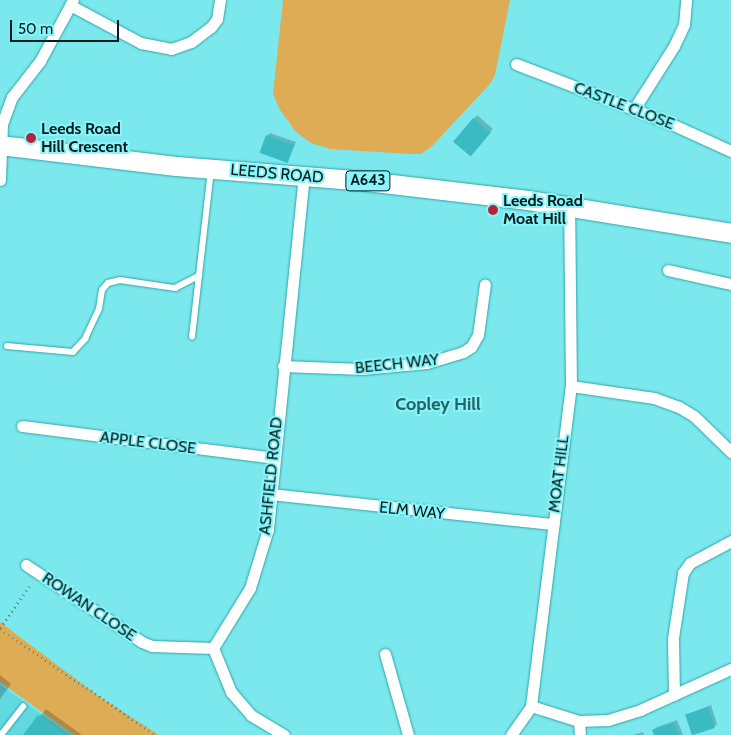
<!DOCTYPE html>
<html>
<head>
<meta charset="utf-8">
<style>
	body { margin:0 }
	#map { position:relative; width:731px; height:735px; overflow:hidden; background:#7ae8ed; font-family:Cabin,sans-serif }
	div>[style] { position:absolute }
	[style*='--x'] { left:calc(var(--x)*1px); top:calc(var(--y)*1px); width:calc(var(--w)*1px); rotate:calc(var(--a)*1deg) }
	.built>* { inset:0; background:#60d9e0 }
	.green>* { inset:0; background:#deac55 }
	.shadow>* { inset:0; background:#0003 }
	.building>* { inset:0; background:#39bbc1; transform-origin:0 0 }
	.path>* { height:2.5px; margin-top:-1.25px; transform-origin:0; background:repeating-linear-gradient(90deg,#468f92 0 1px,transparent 0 5px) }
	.roads { filter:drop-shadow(0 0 1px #2da5aa) drop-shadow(0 0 1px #2da5aa) }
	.service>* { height:5.5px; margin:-2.75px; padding:0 2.75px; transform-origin:2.75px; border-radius:2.75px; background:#fff }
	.minor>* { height:11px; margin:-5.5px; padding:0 5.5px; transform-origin:5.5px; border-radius:5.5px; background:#fff }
	.primary>* { height:19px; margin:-9.5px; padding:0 9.5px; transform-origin:9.5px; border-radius:9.5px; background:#fff }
	.dots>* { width:14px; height:14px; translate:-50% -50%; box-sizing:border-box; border:2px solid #87f5fa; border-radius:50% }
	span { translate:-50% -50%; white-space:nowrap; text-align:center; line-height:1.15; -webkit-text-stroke:4px #87f5fa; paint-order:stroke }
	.shield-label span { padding:1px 4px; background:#87f5fa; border:1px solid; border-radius:4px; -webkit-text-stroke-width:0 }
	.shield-label { font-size:15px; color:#041c1d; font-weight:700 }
	.street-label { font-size:16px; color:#041c1d }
	.poi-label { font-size:16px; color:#041c1d; font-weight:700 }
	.left { translate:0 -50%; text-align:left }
	.neighbourhood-label { font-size:18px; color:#276265; font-weight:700 }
	.scale { position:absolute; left:10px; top:20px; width:109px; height:22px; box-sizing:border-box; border:2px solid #041c1d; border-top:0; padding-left:6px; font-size:15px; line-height:18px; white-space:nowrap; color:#041c1d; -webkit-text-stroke:4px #87f5fa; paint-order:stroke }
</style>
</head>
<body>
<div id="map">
	<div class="built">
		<div style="clip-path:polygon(0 684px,34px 709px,72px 735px,0 735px)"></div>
	</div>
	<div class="green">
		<div style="clip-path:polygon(283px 0,510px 0,495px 75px,490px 84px,432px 146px,421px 154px,410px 154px,330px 149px,311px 143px,296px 132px,280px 110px,273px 94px)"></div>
		<div style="clip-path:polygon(0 622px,97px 695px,159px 735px,74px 735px,0 682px)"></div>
	</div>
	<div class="shadow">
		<div style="clip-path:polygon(477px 115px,493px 129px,473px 152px,454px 142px)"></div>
		<div style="clip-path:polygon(270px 133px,296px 142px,288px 160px,267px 136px)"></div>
		<div style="clip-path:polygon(0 675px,11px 684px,0 699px)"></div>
		<div style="clip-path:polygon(711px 705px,717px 724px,714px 727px,686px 715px)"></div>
		<div style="clip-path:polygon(46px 709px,82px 735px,25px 735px)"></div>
		<div style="clip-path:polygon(677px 720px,683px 735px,655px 735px,653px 730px,657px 727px)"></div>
		<div style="clip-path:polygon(643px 732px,644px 735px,633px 735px)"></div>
	</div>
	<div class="building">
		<div style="left:473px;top:118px;width:23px;height:31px;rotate:40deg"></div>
		<div style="left:266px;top:135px;width:30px;height:19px;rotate:20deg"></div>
		<div style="left:708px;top:707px;width:22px;height:24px;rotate:72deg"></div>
		<div style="clip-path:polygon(38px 715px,66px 735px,23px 735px)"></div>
		<div style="clip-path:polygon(674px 723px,679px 735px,654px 735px,652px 730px)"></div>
	</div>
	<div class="path">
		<div style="--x:0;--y:628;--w:55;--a:-55.4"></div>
		<div style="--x:0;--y:629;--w:189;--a:34.2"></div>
	</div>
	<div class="roads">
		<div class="service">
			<div style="--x:192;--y:337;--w:167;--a:-83.5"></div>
			<div style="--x:7;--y:346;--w:66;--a:5.2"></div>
			<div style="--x:73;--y:352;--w:18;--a:-47"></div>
			<div style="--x:85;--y:339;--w:33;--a:-65"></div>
			<div style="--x:99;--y:309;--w:19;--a:-81"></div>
			<div style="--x:102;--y:290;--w:9;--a:-49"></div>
			<div style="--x:108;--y:283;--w:12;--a:-14"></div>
			<div style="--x:120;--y:280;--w:56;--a:8.3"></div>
			<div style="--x:175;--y:288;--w:27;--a:-27"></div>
			<div style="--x:1;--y:735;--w:36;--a:-52"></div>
		</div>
		<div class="minor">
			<div style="--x:70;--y:5;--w:81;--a:28.2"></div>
			<div style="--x:141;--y:43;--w:31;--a:11"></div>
			<div style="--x:171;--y:49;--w:21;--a:-19"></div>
			<div style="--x:191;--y:42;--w:25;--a:-37"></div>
			<div style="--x:211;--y:27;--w:10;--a:-53"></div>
			<div style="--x:217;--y:19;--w:19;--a:-81"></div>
			<div style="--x:516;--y:64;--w:162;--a:21"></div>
			<div style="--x:667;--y:122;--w:70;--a:24.4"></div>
			<div style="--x:634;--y:109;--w:75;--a:-57.6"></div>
			<div style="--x:674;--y:46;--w:23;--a:-65"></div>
			<div style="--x:684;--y:25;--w:25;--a:-85"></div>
			<div style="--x:0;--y:180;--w:56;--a:-88"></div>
			<div style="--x:2;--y:124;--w:29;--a:-70"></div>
			<div style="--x:12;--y:97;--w:46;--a:-52.1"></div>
			<div style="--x:40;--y:61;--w:69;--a:-61.6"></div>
			<div style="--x:668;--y:270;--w:65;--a:12.5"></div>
			<div style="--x:283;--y:366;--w:79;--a:2.2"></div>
			<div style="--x:362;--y:369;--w:65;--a:-5.3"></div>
			<div style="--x:427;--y:363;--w:38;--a:-17"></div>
			<div style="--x:463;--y:352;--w:9;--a:-32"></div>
			<div style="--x:471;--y:347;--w:14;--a:-60"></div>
			<div style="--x:478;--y:335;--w:51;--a:-82.2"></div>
			<div style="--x:571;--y:386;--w:84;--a:8.2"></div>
			<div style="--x:654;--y:398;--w:27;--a:20"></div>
			<div style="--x:679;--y:407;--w:17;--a:31"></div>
			<div style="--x:694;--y:416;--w:52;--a:44.2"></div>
			<div style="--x:22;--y:426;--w:254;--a:7.2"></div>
			<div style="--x:271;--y:494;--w:284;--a:6.1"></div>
			<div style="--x:26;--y:565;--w:139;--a:33.6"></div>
			<div style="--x:142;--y:642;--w:11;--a:22"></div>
			<div style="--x:152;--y:646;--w:61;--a:1.9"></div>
			<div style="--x:385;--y:654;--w:84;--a:74.1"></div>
			<div style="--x:674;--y:695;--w:57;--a:-91"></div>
			<div style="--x:673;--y:638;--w:66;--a:-81.3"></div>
			<div style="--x:683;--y:573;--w:12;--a:-55"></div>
			<div style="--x:690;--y:563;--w:47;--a:-28.2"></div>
			<div style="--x:531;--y:706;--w:50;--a:17.4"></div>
			<div style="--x:579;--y:721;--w:29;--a:-2"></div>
			<div style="--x:608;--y:720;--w:34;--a:-17"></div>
			<div style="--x:640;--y:710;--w:100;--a:-24.3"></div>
			<div style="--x:579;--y:721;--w:14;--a:86"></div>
			<div style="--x:284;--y:735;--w:39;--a:-149"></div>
			<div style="--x:251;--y:715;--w:30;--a:-131"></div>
			<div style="--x:231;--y:692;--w:48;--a:-112.2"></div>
			<div style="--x:213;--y:648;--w:70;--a:-58.3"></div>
			<div style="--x:250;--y:588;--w:62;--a:-73"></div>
			<div style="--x:268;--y:529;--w:355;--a:-84.2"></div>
			<div style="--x:511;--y:735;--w:35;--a:-55"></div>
			<div style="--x:531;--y:706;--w:322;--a:-82.9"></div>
			<div style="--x:571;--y:386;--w:179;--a:-90.6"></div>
		</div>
		<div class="primary">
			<div style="--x:0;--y:145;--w:177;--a:6.8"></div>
			<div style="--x:176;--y:166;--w:191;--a:4.5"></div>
			<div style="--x:366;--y:181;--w:163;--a:6.7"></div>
			<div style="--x:528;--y:200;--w:206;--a:9.2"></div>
		</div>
	</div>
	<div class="dots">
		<div style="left:31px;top:138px;background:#b52338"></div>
		<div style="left:493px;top:210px;background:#b52338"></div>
	</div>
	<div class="shield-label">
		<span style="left:368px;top:181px">A643</span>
	</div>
	<div class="street-label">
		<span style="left:624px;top:106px;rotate:21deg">CASTLE CLOSE</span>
		<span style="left:277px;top:174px;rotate:5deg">LEEDS ROAD</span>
		<span style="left:397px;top:364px;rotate:-6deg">BEECH WAY</span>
		<span style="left:148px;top:443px;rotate:7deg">APPLE CLOSE</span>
		<span style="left:559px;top:474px;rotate:-83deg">MOAT HILL</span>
		<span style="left:271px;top:476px;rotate:-84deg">ASHFIELD ROAD</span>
		<span style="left:412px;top:511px;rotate:6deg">ELM WAY</span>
		<span style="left:89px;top:607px;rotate:34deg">ROWAN CLOSE</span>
	</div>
	<div class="poi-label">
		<span class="left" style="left:41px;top:138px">Leeds Road<br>Hill Crescent</span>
		<span class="left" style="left:503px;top:210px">Leeds Road<br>Moat Hill</span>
	</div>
	<div class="neighbourhood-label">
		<span style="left:438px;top:404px">Copley Hill</span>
	</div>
	<div class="scale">50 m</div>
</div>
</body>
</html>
